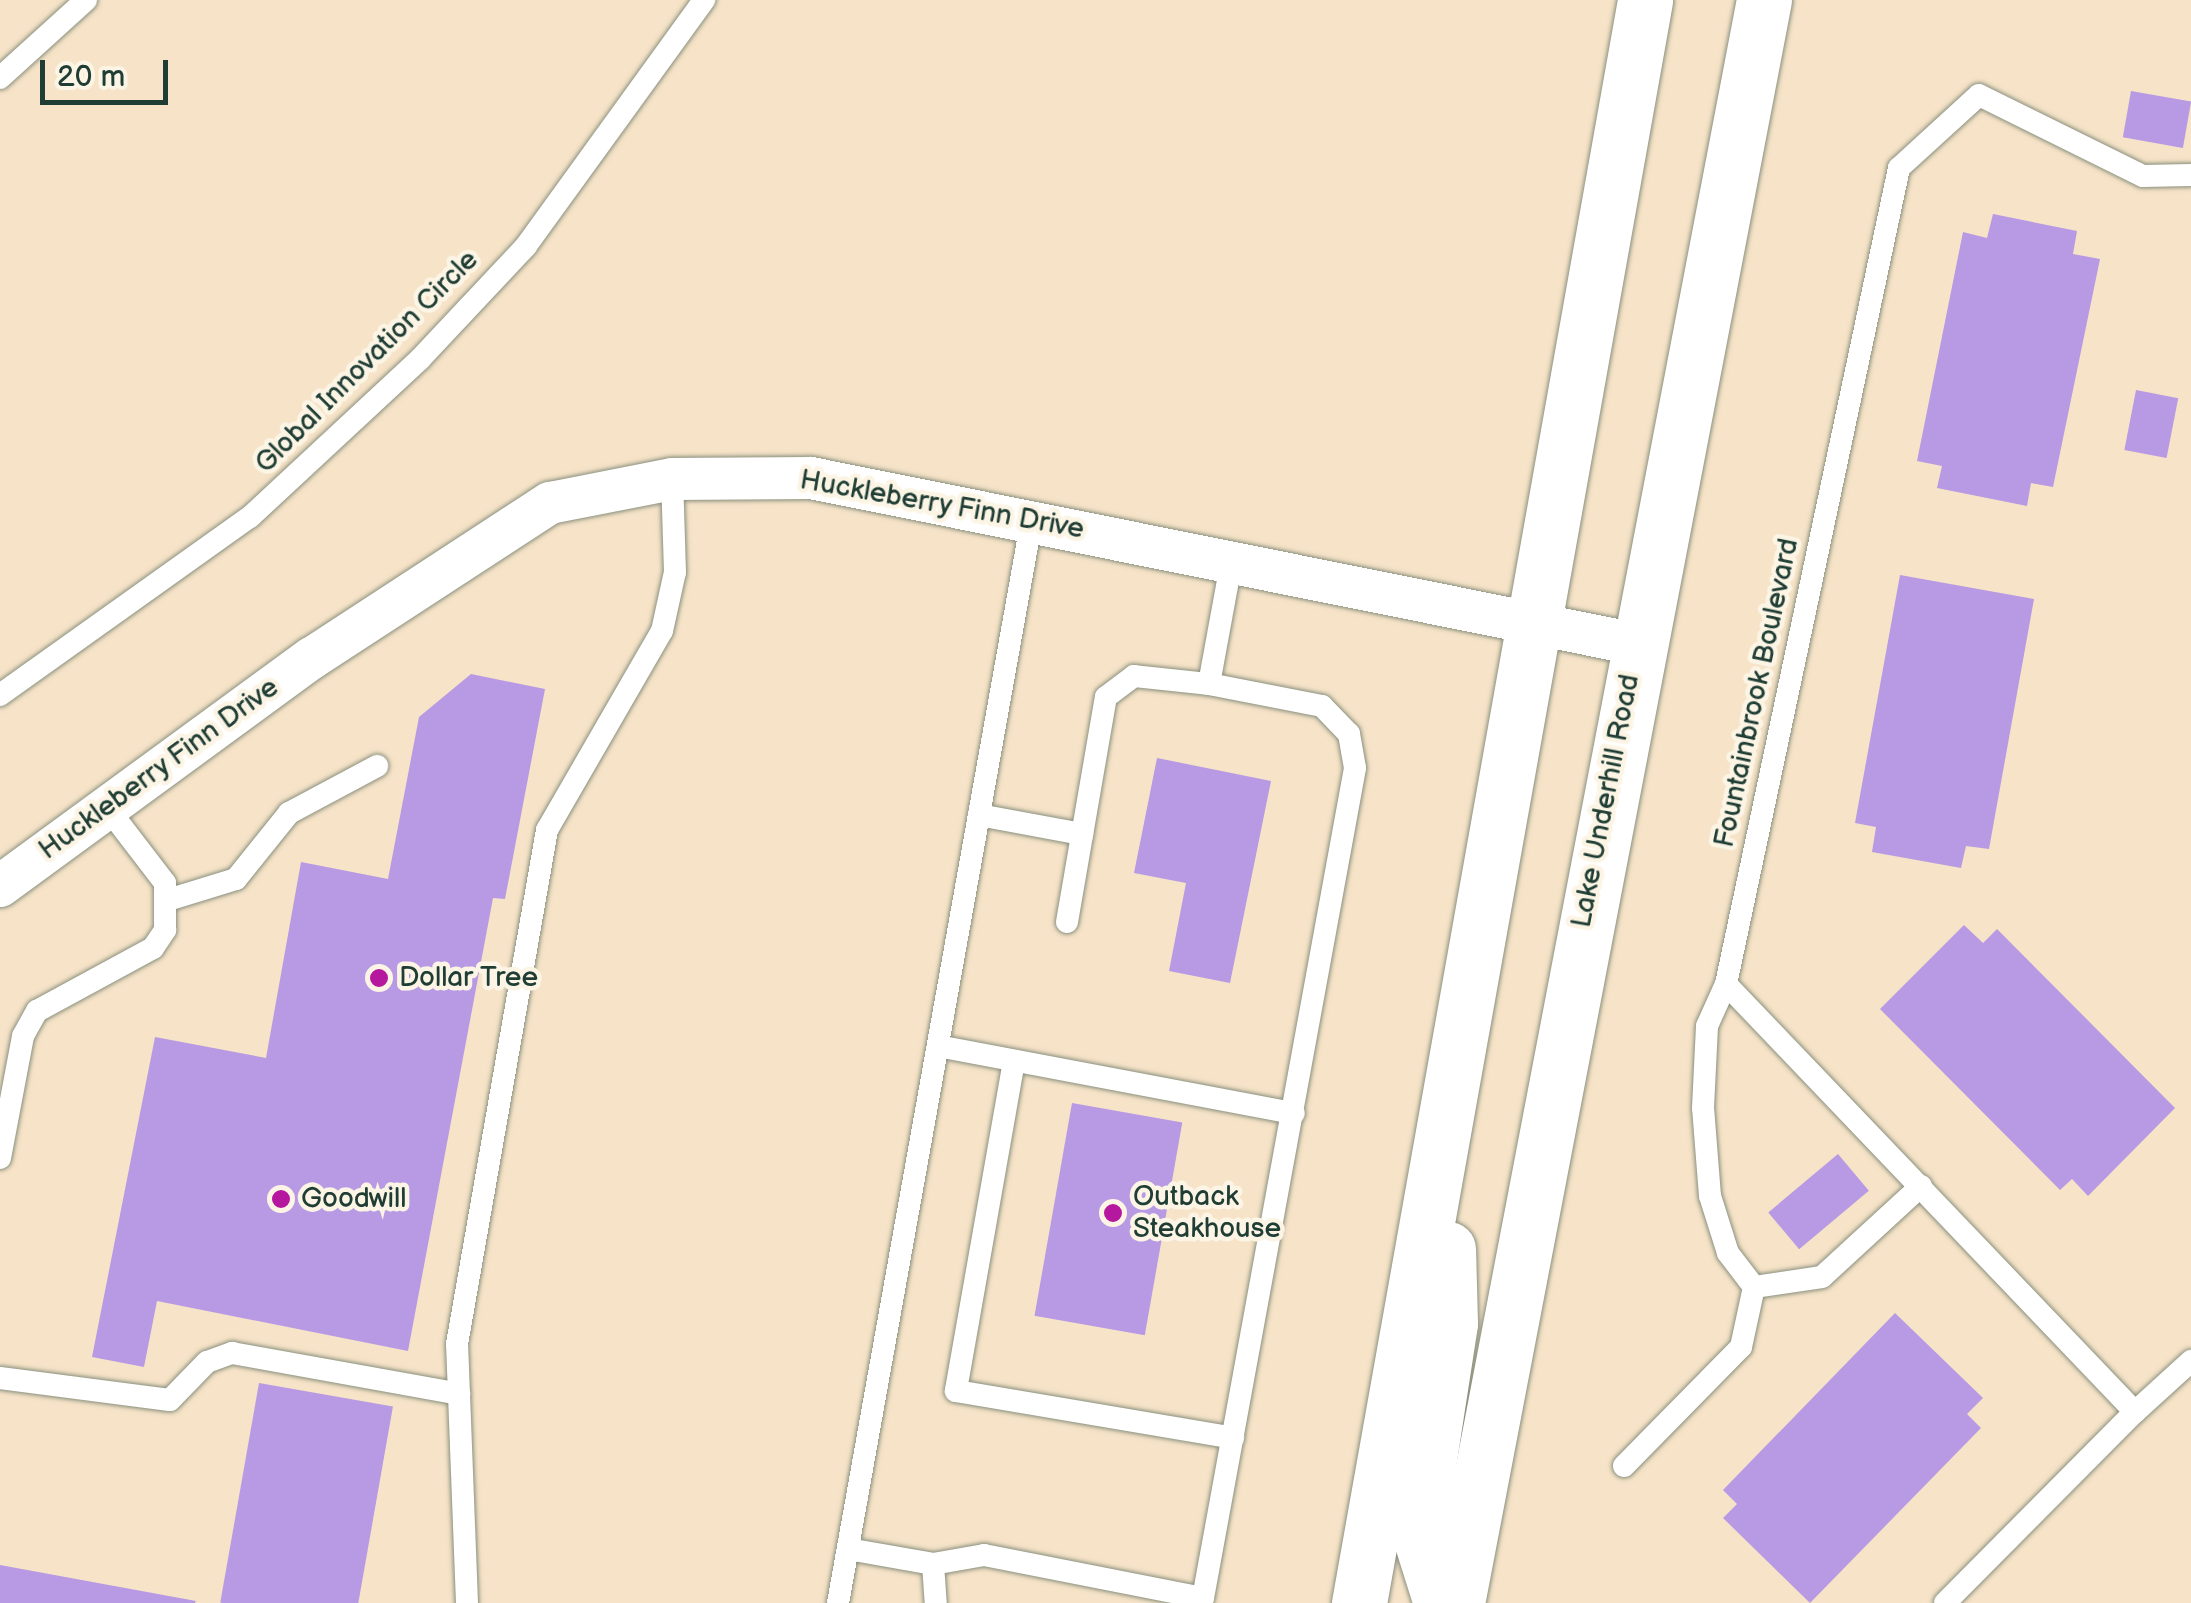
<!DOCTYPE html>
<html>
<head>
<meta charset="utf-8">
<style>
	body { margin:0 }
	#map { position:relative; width:2191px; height:1603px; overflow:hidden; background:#f6e3c8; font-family:"Balsamiq Sans",sans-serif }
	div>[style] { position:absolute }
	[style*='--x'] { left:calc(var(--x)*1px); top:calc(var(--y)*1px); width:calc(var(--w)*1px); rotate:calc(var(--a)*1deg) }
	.building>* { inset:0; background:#b79ae3; transform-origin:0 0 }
	.roads { filter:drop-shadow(0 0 2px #8a907e) drop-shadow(0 0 2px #8a907e) }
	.lane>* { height:22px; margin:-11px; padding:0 11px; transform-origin:11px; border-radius:11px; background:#fff }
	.street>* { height:42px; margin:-21px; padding:0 21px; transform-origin:21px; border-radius:21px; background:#fff }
	.secondary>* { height:55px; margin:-27.5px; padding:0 27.5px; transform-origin:27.5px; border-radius:27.5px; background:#fff }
	.dots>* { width:28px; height:28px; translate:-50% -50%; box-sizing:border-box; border:5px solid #fcf5e5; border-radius:50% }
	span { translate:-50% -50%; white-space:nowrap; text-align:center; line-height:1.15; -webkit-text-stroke:9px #fcf5e5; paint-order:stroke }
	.street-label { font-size:28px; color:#1f3d34 }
	.poi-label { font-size:28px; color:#1f3d34 }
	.left { translate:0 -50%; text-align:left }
	.scale { position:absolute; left:40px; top:60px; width:128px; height:45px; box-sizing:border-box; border:5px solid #1f3d34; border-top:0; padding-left:12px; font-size:30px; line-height:35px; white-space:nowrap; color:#1f3d34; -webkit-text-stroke:8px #fcf5e5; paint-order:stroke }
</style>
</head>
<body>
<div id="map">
	<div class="building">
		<div style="left:2131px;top:91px;width:61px;height:47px;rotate:10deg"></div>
		<div style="clip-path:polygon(1993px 214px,2077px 231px,2073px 254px,2100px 259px,2053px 487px,2031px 483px,2027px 506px,1937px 488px,1942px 466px,1917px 461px,1963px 232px,1987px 238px)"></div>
		<div style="left:2136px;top:390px;width:43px;height:61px;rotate:11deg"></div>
		<div style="clip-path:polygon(1900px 575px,2034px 599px,1989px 849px,1966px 846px,1961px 868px,1872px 852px,1876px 827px,1855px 823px)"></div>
		<div style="clip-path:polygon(471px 674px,545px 689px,505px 899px,493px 898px,408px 1351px,157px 1301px,144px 1367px,92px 1357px,155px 1037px,266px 1058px,301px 862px,388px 879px,419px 717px)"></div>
		<div style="clip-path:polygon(1157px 758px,1271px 781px,1230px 983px,1169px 971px,1186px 883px,1134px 873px)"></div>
		<div style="clip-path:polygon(1964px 925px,1983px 943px,1997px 929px,2175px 1108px,2088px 1196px,2072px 1179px,2060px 1190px,1880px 1009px)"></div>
		<div style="left:1072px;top:1103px;width:112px;height:216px;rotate:10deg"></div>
		<div style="left:1838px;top:1154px;width:48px;height:91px;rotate:50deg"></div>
		<div style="clip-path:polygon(1895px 1313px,1983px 1398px,1967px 1414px,1981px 1428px,1810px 1603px,1723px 1518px,1737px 1504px,1723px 1490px)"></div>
		<div style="left:259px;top:1383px;width:136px;height:223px;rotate:10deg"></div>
		<div style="clip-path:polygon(0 1565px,196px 1601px,195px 1603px,0 1603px)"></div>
	</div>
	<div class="roads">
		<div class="lane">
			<div style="--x:0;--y:78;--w:116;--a:-42.2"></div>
			<div style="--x:0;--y:695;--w:307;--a:-35.5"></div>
			<div style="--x:250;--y:517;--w:232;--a:-42.9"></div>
			<div style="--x:420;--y:359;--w:155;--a:-46.8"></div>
			<div style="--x:526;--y:246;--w:304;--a:-54.1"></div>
			<div style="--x:979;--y:815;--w:105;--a:10.5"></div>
			<div style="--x:171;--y:899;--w:68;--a:-17.1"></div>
			<div style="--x:236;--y:879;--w:85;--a:-51.2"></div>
			<div style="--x:289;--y:813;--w:100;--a:-28.1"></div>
			<div style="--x:1067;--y:922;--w:228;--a:-80.2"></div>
			<div style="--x:1106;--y:697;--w:35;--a:-37"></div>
			<div style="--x:1134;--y:676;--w:75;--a:6.1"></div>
			<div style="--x:1726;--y:984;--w:592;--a:46.3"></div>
			<div style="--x:2135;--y:1412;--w:76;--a:-42.3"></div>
			<div style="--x:938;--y:1046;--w:362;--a:10.7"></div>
			<div style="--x:1014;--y:1061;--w:335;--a:100"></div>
			<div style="--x:956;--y:1391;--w:281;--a:9.6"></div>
			<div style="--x:0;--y:1158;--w:124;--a:-79.3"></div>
			<div style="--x:23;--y:1036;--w:29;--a:-61"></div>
			<div style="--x:37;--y:1011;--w:132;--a:-28.5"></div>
			<div style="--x:153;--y:948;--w:22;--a:-56"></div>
			<div style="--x:165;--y:930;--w:47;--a:-90"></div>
			<div style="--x:165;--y:883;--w:97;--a:-127.5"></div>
			<div style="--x:1921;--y:1186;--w:134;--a:137.4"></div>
			<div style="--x:1822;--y:1277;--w:69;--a:171.6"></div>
			<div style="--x:1754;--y:1287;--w:43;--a:-127.4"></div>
			<div style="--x:1728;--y:1253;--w:60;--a:-107.5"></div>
			<div style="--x:1710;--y:1196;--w:88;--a:-94.5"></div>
			<div style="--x:1703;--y:1108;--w:82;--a:-87.2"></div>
			<div style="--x:1707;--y:1026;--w:46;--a:-65.7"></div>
			<div style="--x:1726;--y:984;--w:834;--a:-78.03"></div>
			<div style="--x:1899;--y:168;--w:108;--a:-42.4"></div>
			<div style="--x:1979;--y:95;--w:183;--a:26.3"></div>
			<div style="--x:2143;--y:176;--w:48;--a:-1.2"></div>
			<div style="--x:0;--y:1378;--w:171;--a:7.4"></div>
			<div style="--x:170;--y:1400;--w:53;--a:-45.8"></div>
			<div style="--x:207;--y:1362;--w:27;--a:-20"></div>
			<div style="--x:232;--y:1353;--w:231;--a:10.2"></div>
			<div style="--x:1624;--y:1466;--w:167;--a:-45.5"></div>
			<div style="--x:1741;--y:1347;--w:61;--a:-77.8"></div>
			<div style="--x:848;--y:1549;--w:86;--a:10"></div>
			<div style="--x:933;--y:1564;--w:52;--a:-10"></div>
			<div style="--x:984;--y:1555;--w:223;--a:11.1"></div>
			<div style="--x:1203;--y:1598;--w:844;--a:-79.62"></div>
			<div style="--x:1355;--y:768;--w:35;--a:-100"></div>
			<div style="--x:1349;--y:734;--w:39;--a:-134"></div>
			<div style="--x:1322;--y:706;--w:115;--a:-169"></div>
			<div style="--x:1209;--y:684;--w:127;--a:-79.6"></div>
			<div style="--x:933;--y:1564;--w:39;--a:86"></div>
			<div style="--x:467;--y:1603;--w:259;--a:-92.2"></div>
			<div style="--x:457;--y:1344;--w:522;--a:-80.07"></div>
			<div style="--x:547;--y:830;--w:230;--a:-60"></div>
			<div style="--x:662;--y:631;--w:60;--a:-77.6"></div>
			<div style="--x:675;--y:572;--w:93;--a:-91.8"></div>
			<div style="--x:838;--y:1603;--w:1102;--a:-79.86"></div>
			<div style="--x:1945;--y:1603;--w:269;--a:-45.2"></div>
		</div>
		<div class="street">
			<div style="--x:0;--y:886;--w:386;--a:-36.2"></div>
			<div style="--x:312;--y:658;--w:284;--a:-33.1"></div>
			<div style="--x:550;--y:503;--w:124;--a:-11.1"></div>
			<div style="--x:672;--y:479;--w:139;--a:-0.4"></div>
			<div style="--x:811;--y:478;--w:842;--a:11.38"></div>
		</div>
		<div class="secondary">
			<div style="--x:1359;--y:1603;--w:1628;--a:-79.88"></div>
			<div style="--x:1441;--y:1603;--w:77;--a:-107.5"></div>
			<div style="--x:1418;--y:1530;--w:209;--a:-81.2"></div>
			<div style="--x:1450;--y:1323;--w:74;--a:-91.5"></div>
			<div style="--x:1457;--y:1603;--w:1632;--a:-79.16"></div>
		</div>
	</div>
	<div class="dots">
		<div style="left:379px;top:978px;background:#b5179e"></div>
		<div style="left:281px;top:1199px;background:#b5179e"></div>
		<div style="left:1113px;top:1213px;background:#b5179e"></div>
	</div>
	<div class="street-label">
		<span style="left:367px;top:362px;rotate:-45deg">Global Innovation Circle</span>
		<span style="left:942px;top:505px;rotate:10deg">Huckleberry Finn Drive</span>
		<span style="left:1757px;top:693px;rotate:-78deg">Fountainbrook Boulevard</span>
		<span style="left:159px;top:769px;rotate:-36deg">Huckleberry Finn Drive</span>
		<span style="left:1606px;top:801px;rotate:-79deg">Lake Underhill Road</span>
	</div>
	<div class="poi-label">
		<span class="left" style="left:399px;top:978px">Dollar Tree</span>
		<span class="left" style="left:1133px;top:1213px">Outback<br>Steakhouse</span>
		<span class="left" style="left:301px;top:1199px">Goodwill</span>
	</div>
	<div class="scale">20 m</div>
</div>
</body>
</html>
